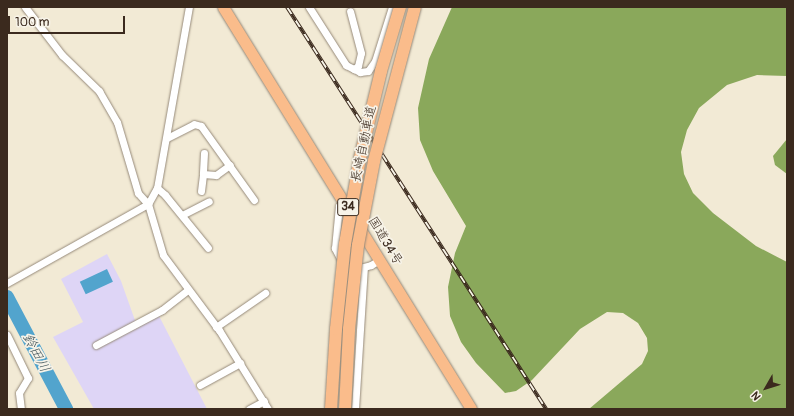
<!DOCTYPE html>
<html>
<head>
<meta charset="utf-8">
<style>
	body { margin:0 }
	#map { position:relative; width:794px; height:416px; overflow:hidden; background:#f2ead5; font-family:Pangolin,"Klee One",sans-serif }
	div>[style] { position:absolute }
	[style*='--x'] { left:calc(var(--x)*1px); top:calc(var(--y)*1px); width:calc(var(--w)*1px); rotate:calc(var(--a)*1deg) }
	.built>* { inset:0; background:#ded5f6 }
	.forest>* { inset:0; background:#8aa85b }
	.water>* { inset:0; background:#52a4cd; transform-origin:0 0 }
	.river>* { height:14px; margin:-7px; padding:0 7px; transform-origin:7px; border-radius:7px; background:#52a4cd }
	.roads { filter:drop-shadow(0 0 1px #968a7a) drop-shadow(0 0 1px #968a7a) }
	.minor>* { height:7px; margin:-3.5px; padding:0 3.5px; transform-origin:3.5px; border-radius:3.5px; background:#fff }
	.trunk>* { height:11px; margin:-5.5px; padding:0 5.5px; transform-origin:5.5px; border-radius:5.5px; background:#fabc8b }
	.rail>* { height:4px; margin-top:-2px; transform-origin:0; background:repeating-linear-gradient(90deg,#f7f3e8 0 8px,#3b2a1e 0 16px); box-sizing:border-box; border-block:1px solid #3b2a1e }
	.bridges { filter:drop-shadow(0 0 1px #968a7a) drop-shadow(0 0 1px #968a7a) }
	.motorway-bridge>* { height:12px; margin:-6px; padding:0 6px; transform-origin:6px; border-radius:6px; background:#fabc8b }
	span { translate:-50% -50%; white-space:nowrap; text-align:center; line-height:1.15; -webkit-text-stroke:3.5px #f7f3e8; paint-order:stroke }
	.shield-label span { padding:1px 3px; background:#f7f3e8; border:1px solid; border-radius:3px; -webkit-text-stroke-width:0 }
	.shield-label { font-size:12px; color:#3b2a1e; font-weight:700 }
	.street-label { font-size:13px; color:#3b2a1e }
	.water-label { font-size:14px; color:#43555b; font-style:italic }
	.frame { position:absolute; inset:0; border:8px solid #3b2a1e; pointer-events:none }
	.north { position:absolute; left:746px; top:368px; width:40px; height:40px; -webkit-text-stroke:3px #f7f3e8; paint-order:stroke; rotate:231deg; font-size:11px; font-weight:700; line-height:16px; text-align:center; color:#3b2a1e }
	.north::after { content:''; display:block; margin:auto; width:14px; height:18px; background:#3b2a1e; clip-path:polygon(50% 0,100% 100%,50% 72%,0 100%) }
	.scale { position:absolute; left:8px; top:16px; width:117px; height:18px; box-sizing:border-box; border:2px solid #3b2a1e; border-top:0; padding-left:5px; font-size:12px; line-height:14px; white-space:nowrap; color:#3b2a1e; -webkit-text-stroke:3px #f7f3e8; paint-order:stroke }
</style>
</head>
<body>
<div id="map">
	<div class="built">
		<div style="clip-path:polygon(107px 254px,121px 281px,137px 326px,159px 316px,207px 409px,94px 409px,53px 337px,83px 322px,61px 279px)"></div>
	</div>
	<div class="forest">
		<div style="clip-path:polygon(452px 7px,787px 7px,787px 76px,757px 75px,727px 85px,699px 108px,687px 130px,681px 152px,684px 174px,693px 193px,713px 213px,756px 246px,787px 262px,787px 409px,589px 409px,642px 364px,648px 351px,647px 338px,638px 323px,623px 313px,607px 312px,580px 329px,532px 380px,516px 391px,505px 393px,476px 363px,461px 342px,450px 316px,448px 287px,455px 253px,466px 226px,433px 171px,420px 140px,418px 108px,429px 59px)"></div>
		<div style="clip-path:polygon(787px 139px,787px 174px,775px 165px,773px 156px)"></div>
	</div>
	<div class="water">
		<div style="left:107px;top:269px;width:14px;height:30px;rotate:65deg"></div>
	</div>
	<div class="river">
		<div style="--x:7;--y:297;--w:127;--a:62.2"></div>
	</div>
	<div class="roads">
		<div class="minor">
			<div style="--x:25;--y:7;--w:61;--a:52.4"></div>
			<div style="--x:62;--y:55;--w:52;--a:44.2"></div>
			<div style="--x:99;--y:91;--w:36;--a:60"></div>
			<div style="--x:117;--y:122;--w:74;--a:73.5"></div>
			<div style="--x:138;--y:193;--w:15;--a:48"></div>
			<div style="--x:148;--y:204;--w:53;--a:73.6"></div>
			<div style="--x:163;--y:255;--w:94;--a:53.3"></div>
			<div style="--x:219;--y:330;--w:93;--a:58.2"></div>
			<div style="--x:309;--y:7;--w:69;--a:57.5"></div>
			<div style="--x:346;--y:65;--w:9;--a:27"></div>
			<div style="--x:354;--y:69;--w:5;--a:-37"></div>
			<div style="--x:358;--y:66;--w:13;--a:-77"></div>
			<div style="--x:361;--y:53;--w:43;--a:-104.7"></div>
			<div style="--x:354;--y:69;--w:7;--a:27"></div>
			<div style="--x:360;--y:72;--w:8;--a:-7"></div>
			<div style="--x:368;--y:71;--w:12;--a:-55"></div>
			<div style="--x:375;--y:61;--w:57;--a:-72.5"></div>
			<div style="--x:167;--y:138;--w:30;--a:-27"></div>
			<div style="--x:194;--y:124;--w:7;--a:16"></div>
			<div style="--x:201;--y:126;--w:91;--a:54.4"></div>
			<div style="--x:204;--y:153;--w:21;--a:93"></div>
			<div style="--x:203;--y:174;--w:13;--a:4"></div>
			<div style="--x:216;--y:175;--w:17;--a:-36"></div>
			<div style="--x:157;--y:188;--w:11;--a:41"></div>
			<div style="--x:165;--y:195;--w:68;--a:50.9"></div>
			<div style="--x:201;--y:191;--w:17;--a:-83"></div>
			<div style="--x:182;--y:215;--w:30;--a:-27"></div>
			<div style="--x:343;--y:264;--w:18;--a:-117"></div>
			<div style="--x:335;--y:248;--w:42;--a:-84.6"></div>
			<div style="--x:339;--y:206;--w:7;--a:-34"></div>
			<div style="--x:360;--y:268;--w:11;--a:-15"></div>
			<div style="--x:371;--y:265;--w:9;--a:-32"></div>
			<div style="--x:7;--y:283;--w:162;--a:-29.3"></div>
			<div style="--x:148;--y:204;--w:18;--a:-61"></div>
			<div style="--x:157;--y:188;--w:184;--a:-80"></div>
			<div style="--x:216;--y:327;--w:60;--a:-34.8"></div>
			<div style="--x:7;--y:335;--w:48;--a:64"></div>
			<div style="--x:28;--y:378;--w:17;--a:121"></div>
			<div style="--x:19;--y:393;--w:16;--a:83"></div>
			<div style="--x:96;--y:345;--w:75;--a:-27.9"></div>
			<div style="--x:162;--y:310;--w:33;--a:-38"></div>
			<div style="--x:200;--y:385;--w:46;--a:-28.8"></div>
			<div style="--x:249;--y:409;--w:17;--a:-28"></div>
			<div style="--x:355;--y:409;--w:142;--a:-86.4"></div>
		</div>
		<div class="trunk">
			<div style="--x:223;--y:7;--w:472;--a:58.3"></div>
		</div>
	</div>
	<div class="rail">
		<div style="--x:287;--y:7;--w:478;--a:57.2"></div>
	</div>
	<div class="bridges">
		<div class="motorway-bridge">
			<div style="--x:331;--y:409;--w:80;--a:-86.4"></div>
			<div style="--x:336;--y:329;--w:85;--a:-84"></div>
			<div style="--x:345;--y:244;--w:87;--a:-80.1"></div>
			<div style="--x:360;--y:158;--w:89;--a:-76.4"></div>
			<div style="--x:381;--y:71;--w:67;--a:-73.5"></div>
			<div style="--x:345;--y:409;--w:80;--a:-87.1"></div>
			<div style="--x:349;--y:329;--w:84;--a:-83.9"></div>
			<div style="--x:358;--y:245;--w:86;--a:-79.2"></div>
			<div style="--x:374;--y:161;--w:159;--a:-75.1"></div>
		</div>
	</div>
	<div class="shield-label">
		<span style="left:348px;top:207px">34</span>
	</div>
	<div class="street-label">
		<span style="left:364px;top:144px;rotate:-78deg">長崎自動車道</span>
		<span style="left:385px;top:241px;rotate:59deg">国道34号</span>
	</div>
	<div class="water-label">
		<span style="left:36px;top:353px;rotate:62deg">鈴田川</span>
	</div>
	<div class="frame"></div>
	<div class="north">N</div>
	<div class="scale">100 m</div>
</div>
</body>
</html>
